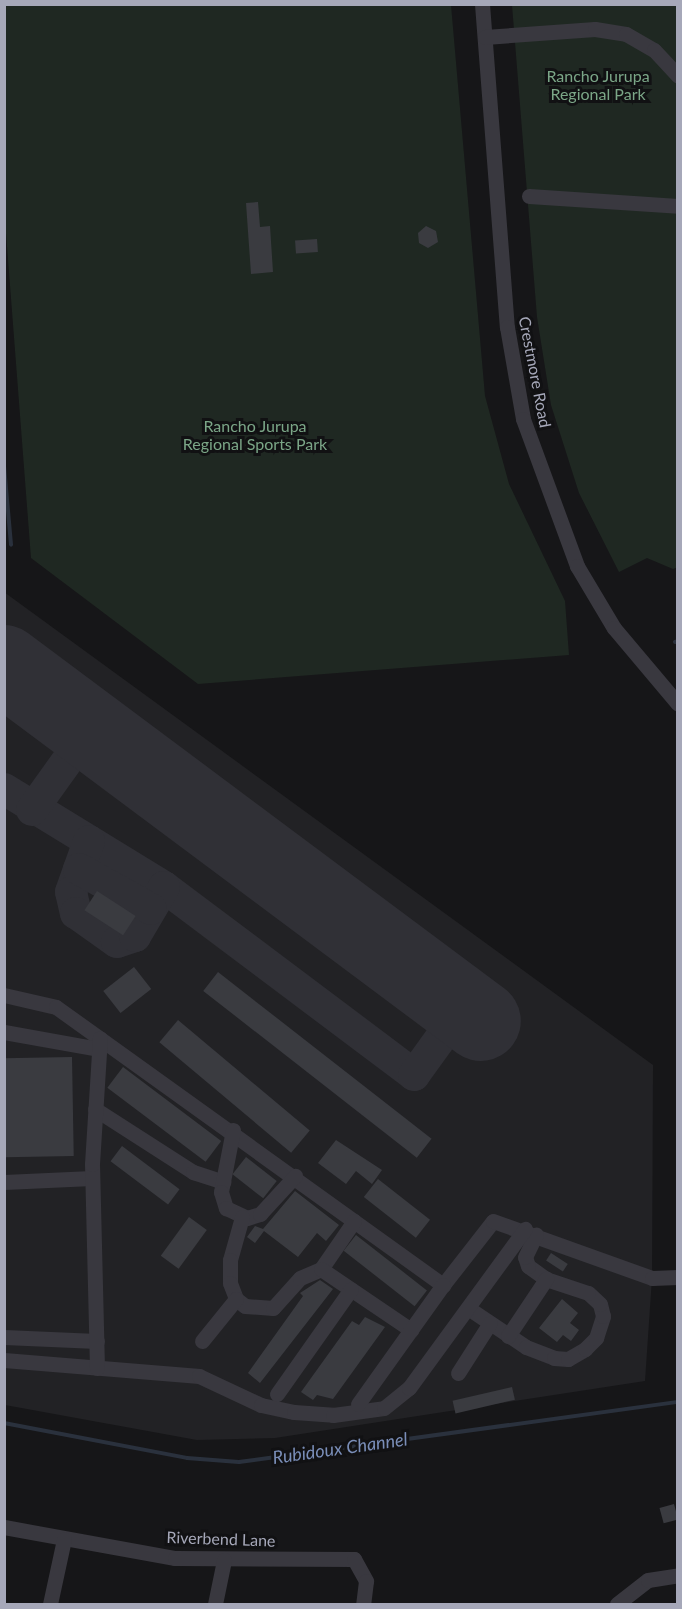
<!DOCTYPE html>
<html>
<head>
<meta charset="utf-8">
<style>
	body { margin:0 }
	#map { position:relative; width:682px; height:1609px; overflow:hidden; background:#161618; font-family:Lato,sans-serif }
	div>[style] { position:absolute }
	[style*='--x'] { left:calc(var(--x)*1px); top:calc(var(--y)*1px); width:calc(var(--w)*1px); rotate:calc(var(--a)*1deg) }
	.built>* { inset:0; background:#222225 }
	.green>* { inset:0; background:#1f2822 }
	.stream>* { height:4px; margin:-2px; padding:0 2px; transform-origin:2px; border-radius:2px; background:#2a313d }
	.taxiway>* { height:32px; margin:-16px; padding:0 16px; transform-origin:16px; border-radius:16px; background:#303036 }
	.runway>* { height:80px; margin:-40px; padding:0 40px; transform-origin:40px; border-radius:40px; background:#303036 }
	.building>* { inset:0; background:#3a3b40; transform-origin:0 0 }
	.minor>* { height:15px; margin:-7.5px; padding:0 7.5px; transform-origin:7.5px; border-radius:7.5px; background:#39383f }
	span { translate:-50% -50%; white-space:nowrap; text-align:center; line-height:1.15; -webkit-text-stroke:6px #111113; paint-order:stroke }
	.park-label { font-size:16px; color:#7ba687 }
	.street-label { font-size:16px; color:#a6a8b9 }
	.water-label { font-size:18px; color:#7a8eb8; font-style:italic }
	.frame { position:absolute; inset:0; border:6px solid #a6a8b9; pointer-events:none }
</style>
</head>
<body>
<div id="map">
	<div class="built">
		<div style="clip-path:polygon(4px 592px,653px 1065px,652px 1278px,645px 1381px,275px 1438px,197px 1440px,5px 1405px)"></div>
	</div>
	<div class="green">
		<div style="clip-path:polygon(4px 5px,451px 5px,485px 396px,509px 484px,565px 601px,569px 655px,198px 684px,31px 558px,5px 220px)"></div>
		<div style="clip-path:polygon(512px 5px,677px 5px,678px 567px,673px 569px,647px 558px,619px 572px,579px 493px,551px 405px,537px 317px)"></div>
	</div>
	<div class="stream">
		<div style="--x:4;--y:466;--w:79;--a:84.9"></div>
		<div style="--x:675;--y:642;--w:3;--a:-18"></div>
		<div style="--x:4;--y:1423;--w:186;--a:10.8"></div>
		<div style="--x:187;--y:1458;--w:52;--a:4.4"></div>
		<div style="--x:239;--y:1462;--w:443;--a:-7.8"></div>
	</div>
	<div class="taxiway">
		<div style="--x:4;--y:789;--w:188;--a:31.5"></div>
		<div style="--x:164;--y:887;--w:313;--a:36.9"></div>
		<div style="--x:414;--y:1075;--w:84;--a:-54.2"></div>
		<div style="--x:32;--y:810;--w:100;--a:-54.4"></div>
		<div style="--x:89;--y:841;--w:54;--a:109.4"></div>
		<div style="--x:71;--y:892;--w:22;--a:77"></div>
		<div style="--x:76;--y:913;--w:50;--a:35.3"></div>
		<div style="--x:117;--y:942;--w:19;--a:-18"></div>
		<div style="--x:135;--y:936;--w:57;--a:-59.4"></div>
		<div style="--x:79;--y:869;--w:82;--a:29.1"></div>
	</div>
	<div class="runway">
		<div style="--x:4;--y:665;--w:595;--a:36.74"></div>
	</div>
	<div class="building">
		<div style="clip-path:polygon(258px 202px,260px 227px,270px 226px,273px 272px,251px 274px,246px 203px)"></div>
		<div style="clip-path:polygon(426px 226px,436px 231px,438px 242px,428px 248px,419px 243px,418px 233px)"></div>
		<div style="left:317px;top:239px;width:13px;height:22px;rotate:86deg"></div>
		<div style="left:97px;top:891px;width:46px;height:23px;rotate:33deg"></div>
		<div style="left:134px;top:967px;width:28px;height:39px;rotate:52deg"></div>
		<div style="left:218px;top:972px;width:271px;height:24px;rotate:38deg"></div>
		<div style="left:178px;top:1020px;width:172px;height:29px;rotate:40deg"></div>
		<div style="left:72px;top:1057px;width:99px;height:68px;rotate:89deg"></div>
		<div style="left:123px;top:1067px;width:123px;height:26px;rotate:37deg"></div>
		<div style="clip-path:polygon(336px 1140px,382px 1170px,372px 1184px,356px 1171px,346px 1184px,318px 1163px)"></div>
		<div style="left:122px;top:1146px;width:72px;height:19px;rotate:37deg"></div>
		<div style="left:246px;top:1157px;width:39px;height:22px;rotate:38deg"></div>
		<div style="left:378px;top:1179px;width:66px;height:23px;rotate:38deg"></div>
		<div style="clip-path:polygon(295px 1191px,339px 1225px,326px 1241px,317px 1233px,298px 1257px,264px 1231px,255px 1243px,247px 1237px,255px 1226px,263px 1229px)"></div>
		<div style="left:189px;top:1217px;width:22px;height:48px;rotate:36deg"></div>
		<div style="left:356px;top:1235px;width:90px;height:20px;rotate:38deg"></div>
		<div style="left:551px;top:1253px;width:20px;height:9px;rotate:33deg"></div>
		<div style="clip-path:polygon(320px 1280px,333px 1289px,260px 1383px,248px 1373px,303px 1296px,300px 1293px)"></div>
		<div style="clip-path:polygon(562px 1299px,578px 1313px,570px 1323px,579px 1330px,571px 1341px,563px 1335px,557px 1342px,539px 1328px)"></div>
		<div style="clip-path:polygon(365px 1317px,385px 1327px,333px 1399px,317px 1395px,313px 1400px,301px 1392px,352px 1321px,359px 1325px)"></div>
		<div style="left:512px;top:1387px;width:13px;height:61px;rotate:77deg"></div>
		<div style="left:674px;top:1504px;width:16px;height:15px;rotate:75deg"></div>
	</div>
	<div class="minor">
		<div style="--x:482;--y:4;--w:324;--a:85.6"></div>
		<div style="--x:507;--y:327;--w:93;--a:80.1"></div>
		<div style="--x:523;--y:419;--w:157;--a:69.8"></div>
		<div style="--x:577;--y:566;--w:72;--a:59.2"></div>
		<div style="--x:614;--y:628;--w:99;--a:49.9"></div>
		<div style="--x:485;--y:37;--w:110;--a:-4.2"></div>
		<div style="--x:595;--y:29;--w:31;--a:9"></div>
		<div style="--x:626;--y:34;--w:32;--a:30"></div>
		<div style="--x:654;--y:50;--w:35;--a:47"></div>
		<div style="--x:529;--y:196;--w:149;--a:3.8"></div>
		<div style="--x:4;--y:995;--w:53;--a:13"></div>
		<div style="--x:56;--y:1007;--w:477;--a:35.7"></div>
		<div style="--x:443;--y:1285;--w:81;--a:-52"></div>
		<div style="--x:493;--y:1221;--w:169;--a:19.7"></div>
		<div style="--x:652;--y:1278;--w:26;--a:-2"></div>
		<div style="--x:4;--y:1032;--w:97;--a:10.1"></div>
		<div style="--x:95;--y:1109;--w:117;--a:32.7"></div>
		<div style="--x:193;--y:1172;--w:32;--a:18"></div>
		<div style="--x:233;--y:1130;--w:63;--a:101"></div>
		<div style="--x:221;--y:1192;--w:17;--a:73"></div>
		<div style="--x:226;--y:1208;--w:23;--a:25"></div>
		<div style="--x:247;--y:1218;--w:14;--a:-17"></div>
		<div style="--x:260;--y:1214;--w:52;--a:-47.4"></div>
		<div style="--x:4;--y:1182;--w:88;--a:-2.6"></div>
		<div style="--x:242;--y:1217;--w:45;--a:105.6"></div>
		<div style="--x:230;--y:1260;--w:23;--a:90"></div>
		<div style="--x:230;--y:1283;--w:17;--a:69"></div>
		<div style="--x:236;--y:1299;--w:11;--a:38"></div>
		<div style="--x:245;--y:1306;--w:28;--a:4"></div>
		<div style="--x:273;--y:1308;--w:40;--a:-48"></div>
		<div style="--x:300;--y:1278;--w:23;--a:-23"></div>
		<div style="--x:354;--y:1221;--w:58;--a:124.5"></div>
		<div style="--x:321;--y:1269;--w:109;--a:34.1"></div>
		<div style="--x:468;--y:1308;--w:70;--a:33.9"></div>
		<div style="--x:526;--y:1347;--w:30;--a:21"></div>
		<div style="--x:554;--y:1358;--w:14;--a:4"></div>
		<div style="--x:568;--y:1359;--w:20;--a:-30"></div>
		<div style="--x:585;--y:1349;--w:16;--a:-45"></div>
		<div style="--x:596;--y:1338;--w:23;--a:-72"></div>
		<div style="--x:603;--y:1316;--w:12;--a:-104"></div>
		<div style="--x:600;--y:1304;--w:16;--a:-137"></div>
		<div style="--x:588;--y:1293;--w:44;--a:-161.6"></div>
		<div style="--x:546;--y:1279;--w:22;--a:-144"></div>
		<div style="--x:528;--y:1266;--w:9;--a:-108"></div>
		<div style="--x:525;--y:1257;--w:25;--a:-64"></div>
		<div style="--x:508;--y:1336;--w:69;--a:-56.3"></div>
		<div style="--x:4;--y:1337;--w:93;--a:2.5"></div>
		<div style="--x:202;--y:1341;--w:54;--a:-51"></div>
		<div style="--x:4;--y:1360;--w:196;--a:4.7"></div>
		<div style="--x:199;--y:1376;--w:68;--a:25.1"></div>
		<div style="--x:261;--y:1405;--w:34;--a:12"></div>
		<div style="--x:294;--y:1412;--w:39;--a:4"></div>
		<div style="--x:333;--y:1415;--w:51;--a:-7.8"></div>
		<div style="--x:384;--y:1408;--w:32;--a:-39"></div>
		<div style="--x:409;--y:1388;--w:197;--a:-53.9"></div>
		<div style="--x:97;--y:1368;--w:204;--a:-91.4"></div>
		<div style="--x:92;--y:1164;--w:126;--a:-86.4"></div>
		<div style="--x:458;--y:1373;--w:59;--a:-57.4"></div>
		<div style="--x:277;--y:1394;--w:128;--a:-54.8"></div>
		<div style="--x:358;--y:1404;--w:146;--a:-54.5"></div>
		<div style="--x:4;--y:1527;--w:174;--a:10.3"></div>
		<div style="--x:175;--y:1558;--w:179;--a:0.3"></div>
		<div style="--x:354;--y:1559;--w:25;--a:61"></div>
		<div style="--x:366;--y:1581;--w:23;--a:97"></div>
		<div style="--x:50;--y:1604;--w:66;--a:-77.8"></div>
		<div style="--x:215;--y:1604;--w:45;--a:-78.4"></div>
		<div style="--x:617;--y:1604;--w:39;--a:-38"></div>
		<div style="--x:648;--y:1580;--w:30;--a:-9"></div>
	</div>
	<div class="park-label">
		<span style="left:598px;top:85px">Rancho Jurupa<br>Regional Park</span>
		<span style="left:255px;top:435px">Rancho Jurupa<br>Regional Sports Park</span>
	</div>
	<div class="street-label">
		<span style="left:535px;top:372px;rotate:79deg">Crestmore Road</span>
		<span style="left:221px;top:1539px;rotate:2deg">Riverbend Lane</span>
	</div>
	<div class="water-label">
		<span style="left:340px;top:1448px;rotate:-8deg">Rubidoux Channel</span>
	</div>
	<div class="frame"></div>
</div>
</body>
</html>
